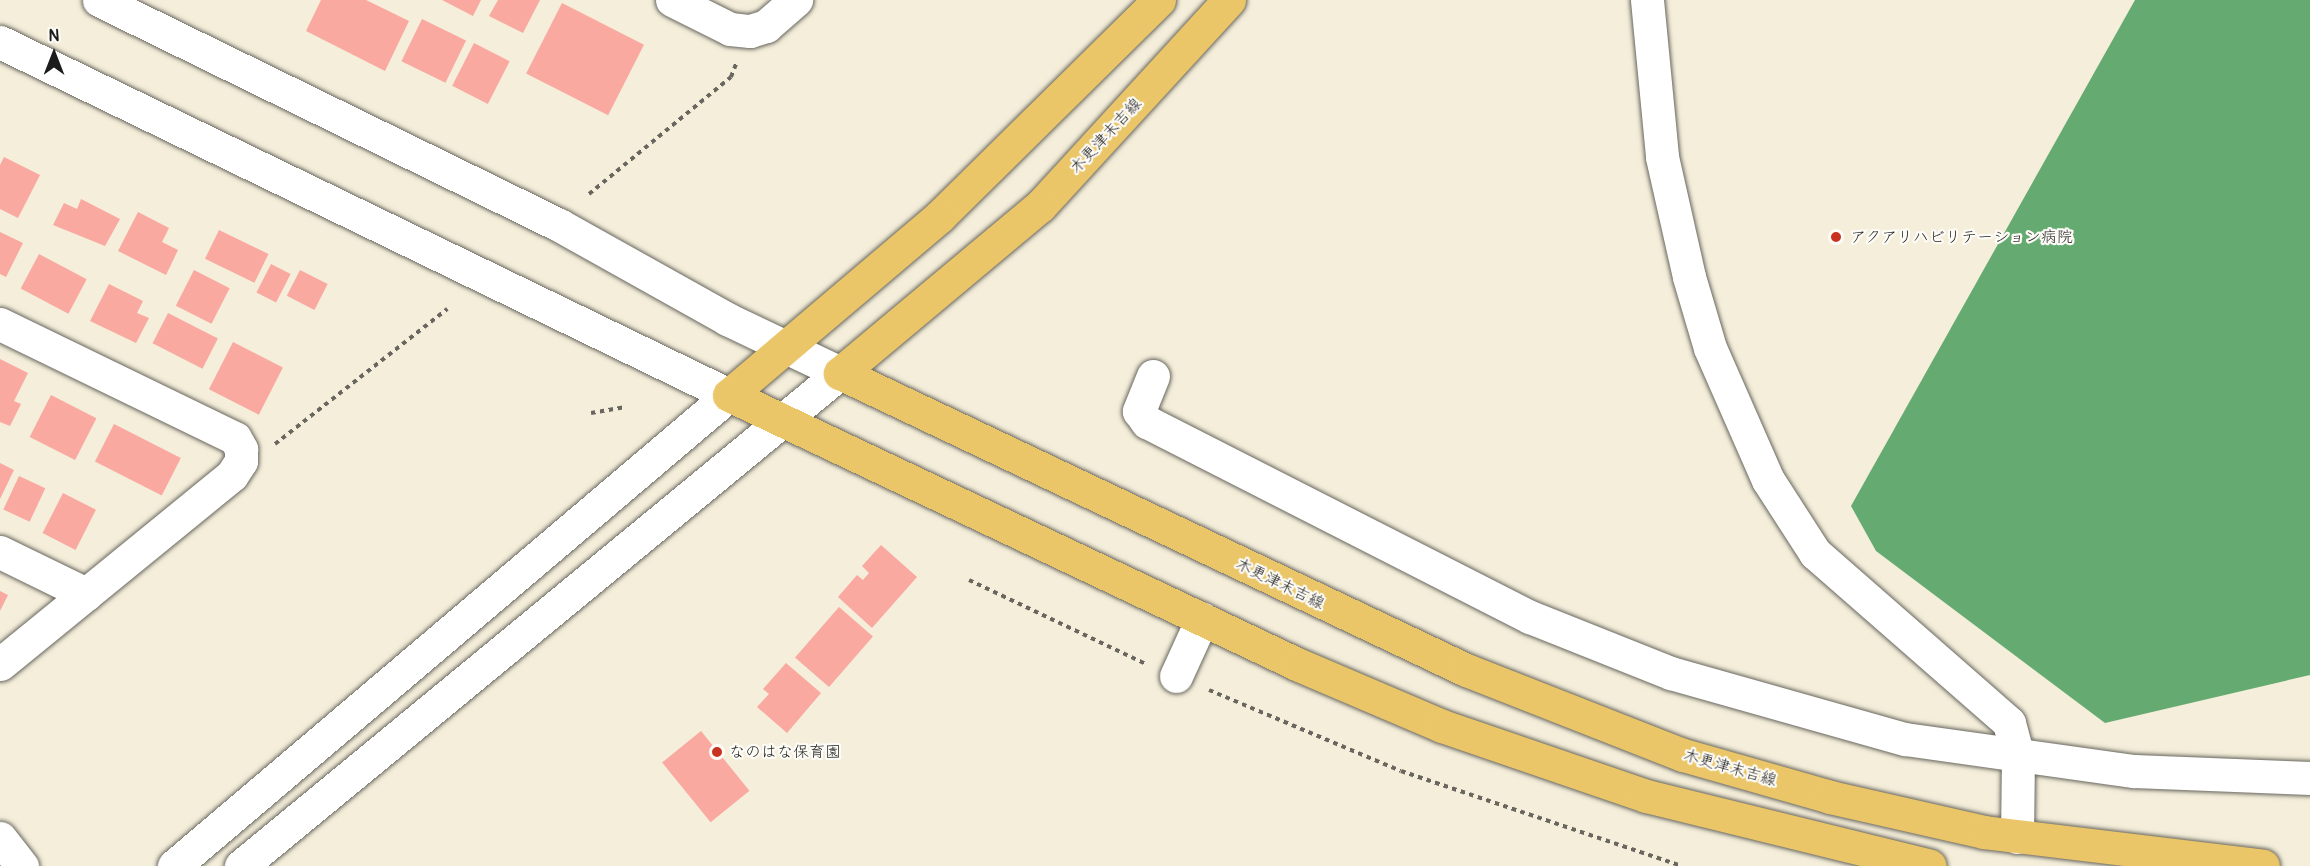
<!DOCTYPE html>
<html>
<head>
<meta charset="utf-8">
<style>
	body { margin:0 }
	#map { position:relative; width:2310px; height:866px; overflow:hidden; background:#f4eeda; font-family:Pangolin,"Klee One",sans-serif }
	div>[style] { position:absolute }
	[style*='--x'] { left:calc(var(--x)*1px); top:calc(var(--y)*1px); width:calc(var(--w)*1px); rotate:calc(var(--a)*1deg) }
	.forest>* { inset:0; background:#65ab71 }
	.building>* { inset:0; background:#faa9a0; transform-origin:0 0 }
	.path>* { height:4px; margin-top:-2px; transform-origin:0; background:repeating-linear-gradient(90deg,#68665e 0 4.5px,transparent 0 9px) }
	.roads { filter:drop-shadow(0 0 2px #68665e) drop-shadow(0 0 2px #68665e) }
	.minor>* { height:33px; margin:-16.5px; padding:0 16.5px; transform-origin:16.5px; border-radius:16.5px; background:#fff }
	.major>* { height:33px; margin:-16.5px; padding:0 16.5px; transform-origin:16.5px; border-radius:16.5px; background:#ebc669 }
	.dots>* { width:16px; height:16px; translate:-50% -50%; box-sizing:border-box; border:3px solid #fdfcf7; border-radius:50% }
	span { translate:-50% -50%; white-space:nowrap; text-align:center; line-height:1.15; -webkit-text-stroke:4.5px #fdfcf7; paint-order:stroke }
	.street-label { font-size:16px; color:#1c1c1c }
	.poi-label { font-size:16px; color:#1c1c1c }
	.left { translate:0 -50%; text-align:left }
	.north { position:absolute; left:24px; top:24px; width:60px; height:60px; -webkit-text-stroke:4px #fdfcf7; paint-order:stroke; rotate:0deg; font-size:16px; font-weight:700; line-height:24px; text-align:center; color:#1c1c1c }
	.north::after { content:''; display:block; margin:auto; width:21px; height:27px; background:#1c1c1c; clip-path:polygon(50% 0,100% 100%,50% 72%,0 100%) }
</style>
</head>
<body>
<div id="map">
	<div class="forest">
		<div style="clip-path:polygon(2135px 0,2310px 0,2310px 675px,2105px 723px,1876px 551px,1851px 506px)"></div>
	</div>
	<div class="building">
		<div style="clip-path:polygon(321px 0,366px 0,409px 21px,385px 71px,306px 31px)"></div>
		<div style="clip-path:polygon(442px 0,481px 0,473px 16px)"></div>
		<div style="clip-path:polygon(498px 0,540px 0,523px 33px,489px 16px)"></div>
		<div style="left:562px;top:3px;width:92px;height:79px;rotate:27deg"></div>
		<div style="left:422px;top:19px;width:49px;height:47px;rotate:26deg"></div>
		<div style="left:474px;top:43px;width:40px;height:48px;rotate:27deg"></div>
		<div style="clip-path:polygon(4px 157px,40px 175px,18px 218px,0 209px,0 165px)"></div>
		<div style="clip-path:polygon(81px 199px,120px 219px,105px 246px,53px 225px,64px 203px,77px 209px)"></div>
		<div style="clip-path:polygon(138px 212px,169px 228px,162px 242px,178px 250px,166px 275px,118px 251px)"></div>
		<div style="left:219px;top:230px;width:55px;height:32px;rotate:26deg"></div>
		<div style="clip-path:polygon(0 232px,23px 243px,6px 277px,0 274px)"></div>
		<div style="left:39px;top:254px;width:54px;height:39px;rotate:28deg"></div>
		<div style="left:271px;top:264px;width:22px;height:32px;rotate:27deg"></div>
		<div style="left:194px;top:270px;width:40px;height:40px;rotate:27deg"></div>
		<div style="left:300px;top:270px;width:31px;height:29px;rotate:27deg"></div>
		<div style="clip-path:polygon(109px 284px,143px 301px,137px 313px,149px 318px,136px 343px,90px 321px)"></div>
		<div style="left:168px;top:313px;width:56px;height:34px;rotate:27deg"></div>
		<div style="left:233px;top:342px;width:56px;height:53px;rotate:27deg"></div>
		<div style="clip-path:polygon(0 359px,28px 373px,14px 401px,21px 404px,10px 426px,0 422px)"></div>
		<div style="left:51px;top:395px;width:51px;height:47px;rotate:27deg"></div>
		<div style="left:114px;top:424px;width:75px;height:42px;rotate:27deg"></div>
		<div style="clip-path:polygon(0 463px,14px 470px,0 499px)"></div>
		<div style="left:19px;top:476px;width:29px;height:37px;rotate:25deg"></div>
		<div style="left:63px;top:493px;width:37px;height:45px;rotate:27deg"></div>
		<div style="clip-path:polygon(881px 545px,917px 577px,872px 628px,838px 597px,857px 575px,863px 580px,869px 573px,862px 566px)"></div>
		<div style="clip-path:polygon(0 591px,8px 595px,0 611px)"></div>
		<div style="left:839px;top:607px;width:45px;height:67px;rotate:41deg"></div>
		<div style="clip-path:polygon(786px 663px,821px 693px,787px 733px,757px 707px,769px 694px,763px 689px)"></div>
		<div style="left:701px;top:731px;width:77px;height:50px;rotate:51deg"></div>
	</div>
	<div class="path">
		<div style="--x:589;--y:194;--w:184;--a:-39.5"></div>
		<div style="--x:731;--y:77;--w:14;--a:-69"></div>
		<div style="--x:591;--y:413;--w:35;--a:-10"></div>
		<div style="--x:275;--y:444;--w:219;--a:-38.1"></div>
		<div style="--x:969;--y:580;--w:194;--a:25.4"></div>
		<div style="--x:1209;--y:690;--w:208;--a:22.9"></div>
		<div style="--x:1401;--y:771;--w:296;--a:18.7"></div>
	</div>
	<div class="roads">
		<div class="minor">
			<div style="--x:99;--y:0;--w:512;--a:26.06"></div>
			<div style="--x:559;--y:225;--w:193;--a:29.2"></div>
			<div style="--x:727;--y:319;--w:125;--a:25.5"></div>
			<div style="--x:840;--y:373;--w:776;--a:140.54"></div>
			<div style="--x:672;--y:0;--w:65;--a:26.6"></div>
			<div style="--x:730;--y:29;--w:20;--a:6"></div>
			<div style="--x:750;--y:31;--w:17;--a:-17"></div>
			<div style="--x:766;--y:26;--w:40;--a:-41"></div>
			<div style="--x:1647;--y:0;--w:158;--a:84.5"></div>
			<div style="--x:1662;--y:157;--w:123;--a:77.3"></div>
			<div style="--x:1689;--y:277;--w:74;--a:73.5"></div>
			<div style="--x:1710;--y:348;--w:144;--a:66.3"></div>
			<div style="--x:1768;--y:480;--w:87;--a:57.2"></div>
			<div style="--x:1815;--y:553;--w:258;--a:41.2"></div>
			<div style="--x:2009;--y:723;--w:34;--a:75"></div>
			<div style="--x:2018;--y:756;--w:81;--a:90.7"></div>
			<div style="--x:0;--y:42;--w:810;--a:25.84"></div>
			<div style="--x:729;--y:395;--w:728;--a:139.68"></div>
			<div style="--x:0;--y:324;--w:261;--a:25.9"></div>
			<div style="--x:235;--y:438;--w:13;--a:61"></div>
			<div style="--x:241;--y:449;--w:12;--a:90"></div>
			<div style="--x:241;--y:461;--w:17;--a:123"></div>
			<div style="--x:232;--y:475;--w:299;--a:140.8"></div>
			<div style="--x:1153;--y:376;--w:38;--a:112"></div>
			<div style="--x:1139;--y:411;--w:14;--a:54"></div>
			<div style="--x:1147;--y:422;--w:430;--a:27"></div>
			<div style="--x:1530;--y:617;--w:152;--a:21.7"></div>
			<div style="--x:1671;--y:673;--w:243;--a:15.8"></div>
			<div style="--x:1905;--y:739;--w:231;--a:8"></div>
			<div style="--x:2134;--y:771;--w:176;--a:2.3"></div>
			<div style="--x:0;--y:552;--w:96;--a:26"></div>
			<div style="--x:1176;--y:676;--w:63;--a:-65.5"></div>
			<div style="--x:0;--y:838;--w:36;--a:52"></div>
		</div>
		<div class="major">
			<div style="--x:1159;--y:0;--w:309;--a:135.4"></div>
			<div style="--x:939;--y:217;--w:275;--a:139.7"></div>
			<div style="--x:729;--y:395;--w:631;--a:25.35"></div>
			<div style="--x:1299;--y:665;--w:155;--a:23.1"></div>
			<div style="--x:1442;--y:726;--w:216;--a:18.9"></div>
			<div style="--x:1646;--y:796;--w:292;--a:13.8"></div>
			<div style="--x:1229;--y:0;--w:280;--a:132.5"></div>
			<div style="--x:1040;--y:206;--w:261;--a:140.1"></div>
			<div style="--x:840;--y:373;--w:693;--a:25.38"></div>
			<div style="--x:1466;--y:670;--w:233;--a:21.4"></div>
			<div style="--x:1683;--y:755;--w:153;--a:15.9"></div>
			<div style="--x:1830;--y:797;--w:158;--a:12.8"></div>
			<div style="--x:1984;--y:832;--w:281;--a:6.9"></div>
		</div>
	</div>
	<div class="dots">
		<div style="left:1836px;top:237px;background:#c8321e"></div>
		<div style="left:717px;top:752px;background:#c8321e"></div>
	</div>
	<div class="street-label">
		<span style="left:1106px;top:136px;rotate:-47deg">木更津末吉線</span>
		<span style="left:1280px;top:584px;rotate:26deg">木更津末吉線</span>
		<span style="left:1730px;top:768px;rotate:16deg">木更津末吉線</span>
	</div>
	<div class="poi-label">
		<span class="left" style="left:1850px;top:237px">アクアリハビリテーション病院</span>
		<span class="left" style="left:729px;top:752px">なのはな保育園</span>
	</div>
	<div class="north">N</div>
</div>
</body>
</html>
